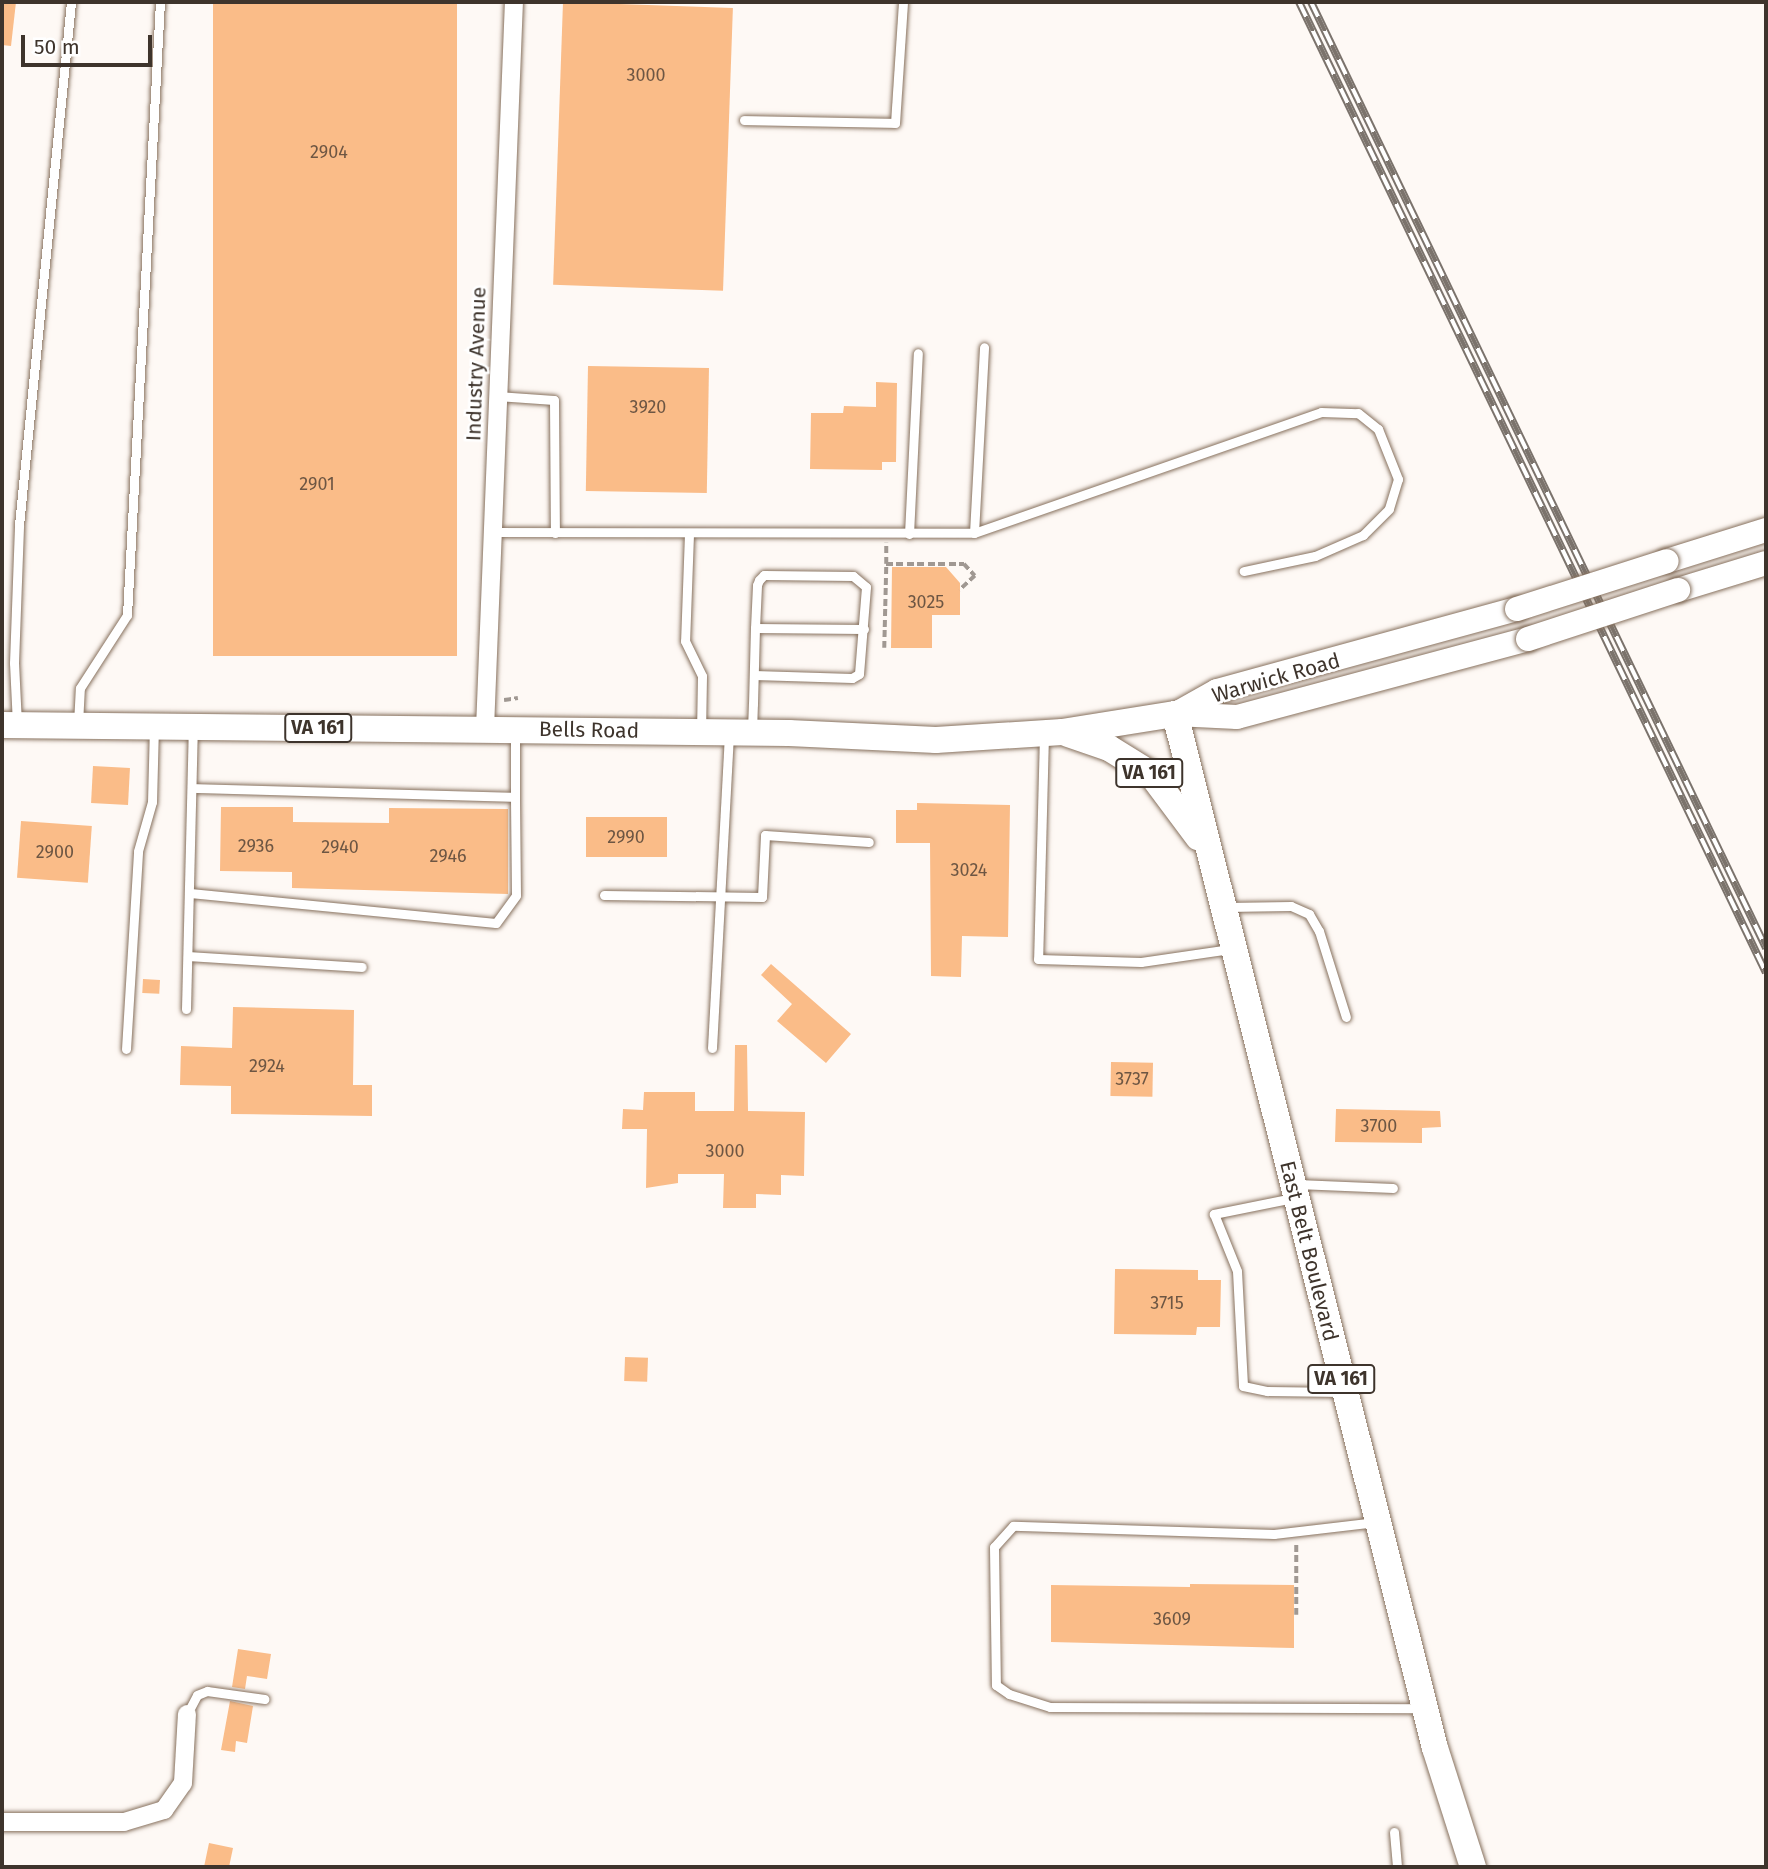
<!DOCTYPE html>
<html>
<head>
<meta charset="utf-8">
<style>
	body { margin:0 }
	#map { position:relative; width:1768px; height:1869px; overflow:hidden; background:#fef9f5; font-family:"Fira Sans",sans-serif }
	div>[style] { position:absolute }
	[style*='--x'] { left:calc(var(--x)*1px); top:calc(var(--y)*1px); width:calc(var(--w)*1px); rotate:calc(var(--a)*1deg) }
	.building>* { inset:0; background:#fabc88; transform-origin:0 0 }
	.path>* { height:3.5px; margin-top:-1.75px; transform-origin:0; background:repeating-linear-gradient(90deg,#a09892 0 7px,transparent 0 10.5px) }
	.roads { filter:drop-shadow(0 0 2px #87715e) drop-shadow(0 0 2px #87715e) }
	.service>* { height:9px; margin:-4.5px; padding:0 4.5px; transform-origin:4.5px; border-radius:4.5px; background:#fff }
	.minor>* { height:18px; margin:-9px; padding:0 9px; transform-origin:9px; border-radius:9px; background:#fff }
	.secondary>* { height:24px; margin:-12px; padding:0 12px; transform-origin:12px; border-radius:12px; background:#fff }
	.primary>* { height:26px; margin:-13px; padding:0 13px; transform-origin:13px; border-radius:13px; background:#fff }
	.rail>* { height:8px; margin-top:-4px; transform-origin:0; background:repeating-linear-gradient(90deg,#fff 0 16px,#7b736c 0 32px); box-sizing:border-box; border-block:2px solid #7b736c }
	.bridges { filter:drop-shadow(0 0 2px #87715e) drop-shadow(0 0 2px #87715e) }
	.secondary-bridge>* { height:24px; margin:-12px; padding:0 12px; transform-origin:12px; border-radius:12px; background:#fff }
	span { translate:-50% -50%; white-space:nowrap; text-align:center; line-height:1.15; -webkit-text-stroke:5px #fff; paint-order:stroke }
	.number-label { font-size:18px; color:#6d5643 }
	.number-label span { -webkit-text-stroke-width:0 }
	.shield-label span { padding:2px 5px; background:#fff; border:2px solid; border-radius:5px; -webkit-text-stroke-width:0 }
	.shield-label { font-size:19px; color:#3e342c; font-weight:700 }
	.street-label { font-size:21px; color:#3e342c }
	.frame { position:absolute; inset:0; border:4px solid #3e342c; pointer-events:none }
	.scale { position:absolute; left:21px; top:35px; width:131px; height:32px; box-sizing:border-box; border:4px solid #3e342c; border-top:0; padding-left:9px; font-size:21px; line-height:24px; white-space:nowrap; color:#3e342c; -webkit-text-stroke:5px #fff; paint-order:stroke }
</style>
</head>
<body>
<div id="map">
	<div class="building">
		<div style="clip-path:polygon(2px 2px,16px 2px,11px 46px,2px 45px)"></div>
		<div style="left:213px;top:2px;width:244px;height:654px"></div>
		<div style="left:563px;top:2px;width:170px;height:283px;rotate:2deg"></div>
		<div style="left:588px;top:366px;width:121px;height:125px;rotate:1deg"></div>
		<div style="clip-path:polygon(876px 382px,897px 383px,896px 462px,882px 462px,882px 470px,810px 469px,811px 413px,843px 413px,844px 406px,876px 407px)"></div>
		<div style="clip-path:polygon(892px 567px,946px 567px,960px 583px,960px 615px,932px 615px,932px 648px,891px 648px)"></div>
		<div style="left:93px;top:766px;width:37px;height:37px;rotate:3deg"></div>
		<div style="clip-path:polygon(917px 803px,1010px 805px,1008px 937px,962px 936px,961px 977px,931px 976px,930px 843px,896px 843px,896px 810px,917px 810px)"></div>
		<div style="clip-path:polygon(221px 807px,293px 807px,293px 822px,389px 823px,389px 808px,508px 809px,508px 894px,292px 888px,292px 872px,220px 871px)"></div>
		<div style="left:586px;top:817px;width:81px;height:40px"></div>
		<div style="left:21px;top:821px;width:71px;height:57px;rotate:4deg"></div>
		<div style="clip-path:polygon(771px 964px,851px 1034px,826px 1063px,777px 1021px,792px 1004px,761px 975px)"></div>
		<div style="left:143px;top:979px;width:17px;height:14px;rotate:3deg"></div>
		<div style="clip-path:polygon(233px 1007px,354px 1010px,353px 1085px,372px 1085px,372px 1116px,231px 1114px,231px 1086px,180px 1085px,181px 1046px,232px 1048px)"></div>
		<div style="clip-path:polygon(735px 1045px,747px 1045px,748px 1111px,805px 1112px,804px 1176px,781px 1175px,781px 1195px,756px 1194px,756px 1208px,723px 1208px,724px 1174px,678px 1174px,678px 1183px,646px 1188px,647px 1129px,622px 1129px,623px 1109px,643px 1110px,644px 1092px,695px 1092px,695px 1111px,734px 1111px)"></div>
		<div style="left:1111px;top:1062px;width:42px;height:34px;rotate:1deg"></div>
		<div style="clip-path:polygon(1336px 1109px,1440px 1111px,1441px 1127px,1422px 1128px,1422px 1143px,1335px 1142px)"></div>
		<div style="clip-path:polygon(1115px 1269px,1198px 1270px,1198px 1280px,1221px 1280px,1220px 1327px,1197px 1327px,1196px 1335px,1114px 1334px)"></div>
		<div style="left:625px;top:1357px;width:23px;height:24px;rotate:2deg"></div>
		<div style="clip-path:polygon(1190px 1584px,1294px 1585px,1294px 1648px,1051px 1642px,1051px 1585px,1190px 1587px)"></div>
		<div style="clip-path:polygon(238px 1649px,271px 1654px,267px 1679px,247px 1676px,245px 1689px,232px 1687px)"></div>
		<div style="clip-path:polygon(230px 1701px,253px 1706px,247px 1743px,236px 1741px,235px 1752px,221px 1750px)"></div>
		<div style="clip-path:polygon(209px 1843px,233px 1848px,229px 1867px,204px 1867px)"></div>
	</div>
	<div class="path">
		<div style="--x:886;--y:564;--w:21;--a:-90"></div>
		<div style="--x:884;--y:648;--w:84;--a:-88.6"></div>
		<div style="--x:886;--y:564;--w:78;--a:0"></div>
		<div style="--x:964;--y:564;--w:16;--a:47"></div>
		<div style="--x:975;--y:576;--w:21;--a:137"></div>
		<div style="--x:504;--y:700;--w:14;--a:-8"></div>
		<div style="--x:1296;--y:1615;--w:71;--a:-90"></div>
	</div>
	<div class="roads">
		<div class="service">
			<div style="--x:744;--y:120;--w:151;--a:1.1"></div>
			<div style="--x:895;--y:123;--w:121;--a:-86.2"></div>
			<div style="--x:497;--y:396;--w:57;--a:4"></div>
			<div style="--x:554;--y:400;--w:133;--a:89.6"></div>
			<div style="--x:492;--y:532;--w:482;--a:0.1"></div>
			<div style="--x:974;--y:533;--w:367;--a:-19.2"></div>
			<div style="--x:1321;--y:412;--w:37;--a:2"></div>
			<div style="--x:1358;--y:413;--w:26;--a:39"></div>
			<div style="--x:1378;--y:429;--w:54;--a:68.2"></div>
			<div style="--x:1398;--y:479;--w:31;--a:107"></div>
			<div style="--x:1389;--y:509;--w:37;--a:135"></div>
			<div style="--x:1363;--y:535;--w:52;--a:156.4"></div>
			<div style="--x:1315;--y:556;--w:73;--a:168.1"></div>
			<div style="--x:974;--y:533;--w:186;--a:-86.9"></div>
			<div style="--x:689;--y:534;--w:107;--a:92.1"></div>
			<div style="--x:685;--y:641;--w:39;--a:64"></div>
			<div style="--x:702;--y:676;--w:55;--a:91"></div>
			<div style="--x:909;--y:534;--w:181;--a:-87.2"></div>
			<div style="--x:755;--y:628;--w:109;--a:0.5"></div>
			<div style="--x:17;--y:724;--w:61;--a:-92.8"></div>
			<div style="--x:14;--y:663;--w:138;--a:-87.9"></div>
			<div style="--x:19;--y:525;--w:526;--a:-84.32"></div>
			<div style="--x:78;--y:724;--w:36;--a:-87"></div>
			<div style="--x:80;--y:688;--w:87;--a:-57.2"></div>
			<div style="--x:127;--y:615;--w:614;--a:-86.92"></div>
			<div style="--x:752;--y:731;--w:27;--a:-88"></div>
			<div style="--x:753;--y:704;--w:76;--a:-88.5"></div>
			<div style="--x:755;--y:628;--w:43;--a:-87.3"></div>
			<div style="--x:757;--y:585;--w:5;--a:-68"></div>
			<div style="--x:759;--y:580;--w:7;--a:-45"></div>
			<div style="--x:764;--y:575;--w:89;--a:0.6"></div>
			<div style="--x:853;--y:576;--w:17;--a:40"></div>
			<div style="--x:866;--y:587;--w:87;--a:94.6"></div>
			<div style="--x:859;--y:674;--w:8;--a:150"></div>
			<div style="--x:852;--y:678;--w:98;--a:-178.2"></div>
			<div style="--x:1044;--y:735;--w:224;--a:91.5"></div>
			<div style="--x:1038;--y:959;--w:103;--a:1.7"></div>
			<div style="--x:1141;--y:962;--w:90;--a:-8.3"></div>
			<div style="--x:193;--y:788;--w:322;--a:1.6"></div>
			<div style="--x:515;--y:797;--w:66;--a:-90"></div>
			<div style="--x:190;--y:893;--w:307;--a:5.6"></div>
			<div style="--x:496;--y:923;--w:34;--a:-54"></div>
			<div style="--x:516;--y:895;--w:98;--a:-90.6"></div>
			<div style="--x:604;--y:895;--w:158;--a:0.7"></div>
			<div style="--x:762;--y:897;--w:62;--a:-87.2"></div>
			<div style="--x:765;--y:835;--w:104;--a:3.9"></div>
			<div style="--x:1226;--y:907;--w:65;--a:-0.9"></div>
			<div style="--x:1291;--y:906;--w:20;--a:24"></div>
			<div style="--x:1309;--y:914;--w:20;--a:60"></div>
			<div style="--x:1319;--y:931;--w:90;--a:72.6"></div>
			<div style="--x:188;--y:956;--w:174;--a:3.6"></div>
			<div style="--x:186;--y:1009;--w:281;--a:-88.6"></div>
			<div style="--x:712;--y:1048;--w:314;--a:-86.9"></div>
			<div style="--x:126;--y:1049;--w:198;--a:-86.5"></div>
			<div style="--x:138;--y:851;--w:51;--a:-74.1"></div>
			<div style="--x:152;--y:802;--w:74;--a:-88.5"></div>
			<div style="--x:1297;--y:1184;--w:96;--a:2.4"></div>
			<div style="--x:1293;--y:1198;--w:81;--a:168.6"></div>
			<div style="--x:1214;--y:1214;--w:61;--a:68"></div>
			<div style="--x:1237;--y:1271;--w:115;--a:87"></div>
			<div style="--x:1243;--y:1386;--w:25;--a:12"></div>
			<div style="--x:1267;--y:1391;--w:76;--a:0.8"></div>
			<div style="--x:1376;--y:1522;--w:103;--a:173.3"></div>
			<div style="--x:1274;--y:1534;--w:261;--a:-178.2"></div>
			<div style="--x:1013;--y:1526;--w:28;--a:132"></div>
			<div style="--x:994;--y:1547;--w:138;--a:89.2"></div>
			<div style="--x:996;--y:1685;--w:16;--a:35"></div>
			<div style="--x:1009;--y:1694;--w:43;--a:17.6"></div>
			<div style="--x:1050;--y:1707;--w:370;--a:0.2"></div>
			<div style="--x:187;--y:1714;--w:21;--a:-62"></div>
			<div style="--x:197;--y:1695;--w:11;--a:-22"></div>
			<div style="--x:207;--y:1691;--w:58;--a:8"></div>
			<div style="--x:1394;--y:1832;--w:35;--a:85"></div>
		</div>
		<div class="minor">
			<div style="--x:485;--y:729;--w:728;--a:-87.72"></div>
			<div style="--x:2;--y:1822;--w:122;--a:0"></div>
			<div style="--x:124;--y:1822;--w:42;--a:-16.7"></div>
			<div style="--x:164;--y:1810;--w:33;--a:-55"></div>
			<div style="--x:183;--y:1783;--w:69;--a:-86.7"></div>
		</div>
		<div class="secondary">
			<div style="--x:1667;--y:561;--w:104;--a:-17.4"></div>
			<div style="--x:1678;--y:590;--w:92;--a:-17.1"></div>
			<div style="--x:1175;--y:714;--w:62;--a:2.8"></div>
			<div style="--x:1237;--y:717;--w:301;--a:-15"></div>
			<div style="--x:1176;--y:714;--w:47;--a:-29.3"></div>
			<div style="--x:1217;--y:691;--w:311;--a:-15.3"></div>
		</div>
		<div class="primary">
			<div style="--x:2;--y:725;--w:787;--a:0.58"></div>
			<div style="--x:789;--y:733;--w:147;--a:2.7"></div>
			<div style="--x:936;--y:740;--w:126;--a:-3.6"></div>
			<div style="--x:1062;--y:732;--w:114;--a:-9.1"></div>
			<div style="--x:1175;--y:714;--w:1066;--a:75.89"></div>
			<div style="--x:1435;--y:1748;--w:125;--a:72.3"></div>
			<div style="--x:1068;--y:734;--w:43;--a:18.9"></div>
			<div style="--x:1109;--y:748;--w:49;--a:31.8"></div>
			<div style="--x:1151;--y:774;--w:79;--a:53.3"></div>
		</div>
	</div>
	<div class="rail">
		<div style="--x:1299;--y:2;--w:1077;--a:64.31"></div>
		<div style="--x:1311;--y:2;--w:1050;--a:64.31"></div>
	</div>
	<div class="bridges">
		<div class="secondary-bridge">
			<div style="--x:1517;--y:609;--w:157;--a:-17.7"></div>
			<div style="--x:1528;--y:639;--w:158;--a:-18.1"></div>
		</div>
	</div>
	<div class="number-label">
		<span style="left:646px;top:75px">3000</span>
		<span style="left:329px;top:152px">2904</span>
		<span style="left:648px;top:407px">3920</span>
		<span style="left:317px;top:484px">2901</span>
		<span style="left:926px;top:602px">3025</span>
		<span style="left:626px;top:837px">2990</span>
		<span style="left:256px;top:846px">2936</span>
		<span style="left:340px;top:847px">2940</span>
		<span style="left:55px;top:852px">2900</span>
		<span style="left:448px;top:856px">2946</span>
		<span style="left:969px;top:870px">3024</span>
		<span style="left:267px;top:1066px">2924</span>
		<span style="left:1132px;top:1079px">3737</span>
		<span style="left:1379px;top:1126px">3700</span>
		<span style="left:725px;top:1151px">3000</span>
		<span style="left:1167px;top:1303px">3715</span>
		<span style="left:1172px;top:1619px">3609</span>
	</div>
	<div class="shield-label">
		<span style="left:318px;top:728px">VA 161</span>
		<span style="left:1149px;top:773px">VA 161</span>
		<span style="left:1341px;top:1379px">VA 161</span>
	</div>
	<div class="street-label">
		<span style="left:476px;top:364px;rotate:-88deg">Industry Avenue</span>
		<span style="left:1276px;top:678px;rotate:-16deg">Warwick Road</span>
		<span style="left:589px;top:730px;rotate:1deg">Bells Road</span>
		<span style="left:1309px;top:1251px;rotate:76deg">East Belt Boulevard</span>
	</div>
	<div class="frame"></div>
	<div class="scale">50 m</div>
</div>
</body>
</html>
